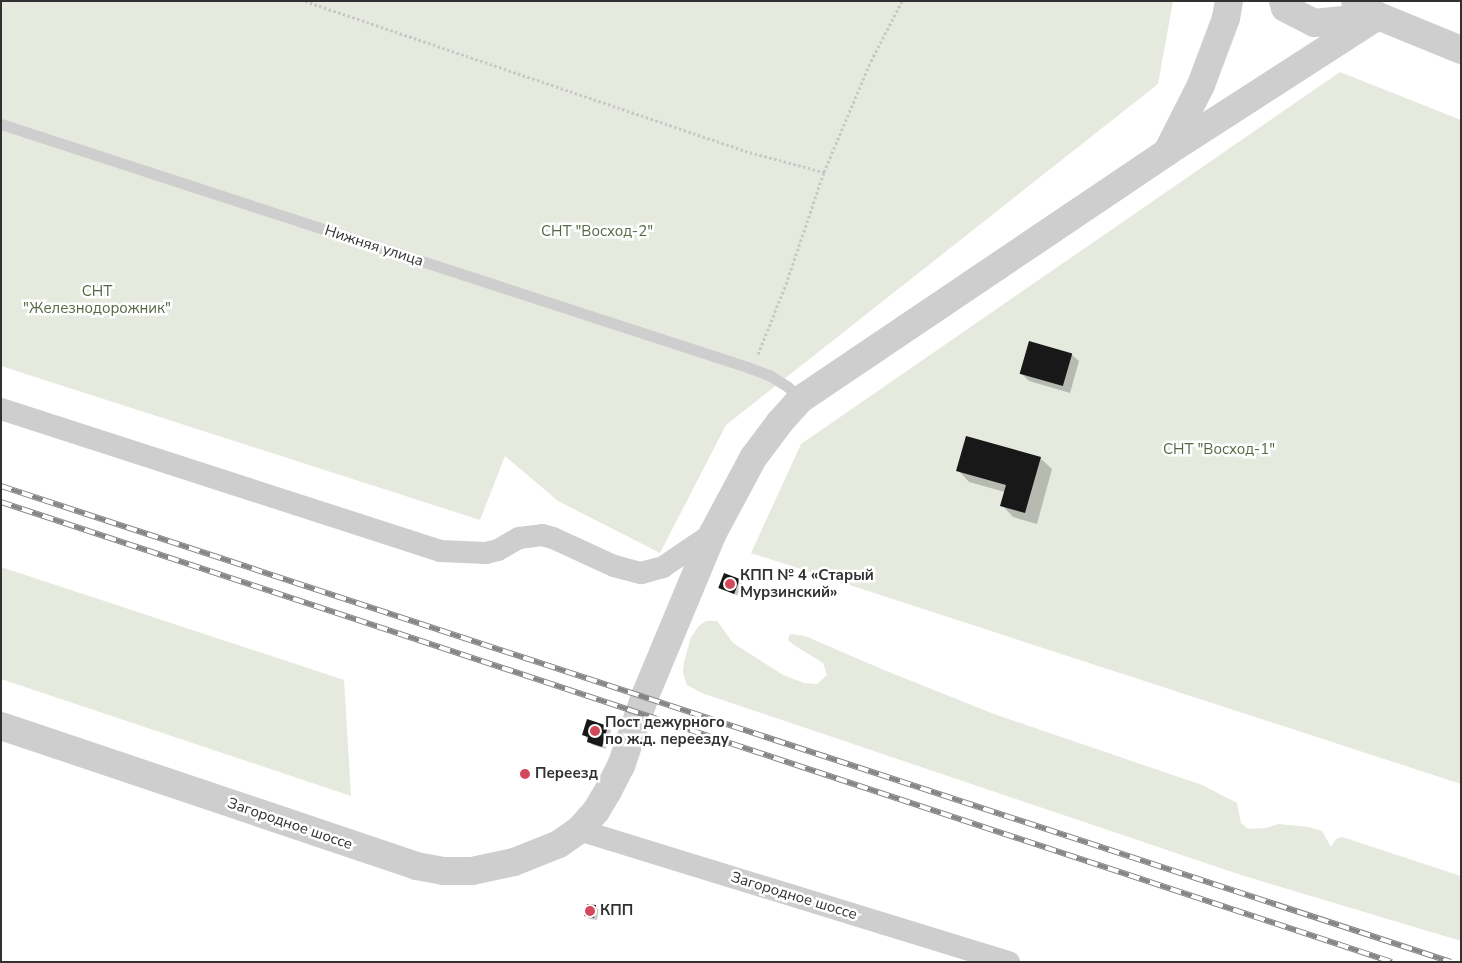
<!DOCTYPE html>
<html>
<head>
<meta charset="utf-8">
<style>
	body { margin:0 }
	#map { position:relative; width:1462px; height:963px; overflow:hidden; background:#fff; font-family:"Nunito Sans",sans-serif }
	div>[style] { position:absolute }
	[style*='--x'] { left:calc(var(--x)*1px); top:calc(var(--y)*1px); width:calc(var(--w)*1px); rotate:calc(var(--a)*1deg) }
	.green>* { inset:0; background:#e5e9de }
	.shadow>* { inset:0; background:#0003; transform-origin:0 0 }
	.building>* { inset:0; background:#181818; transform-origin:0 0 }
	.path>* { height:3px; margin-top:-1.5px; transform-origin:0; background:repeating-linear-gradient(90deg,#c8c8c8 0 2.5px,transparent 0 5px) }
	.service>* { height:11px; margin:-5.5px; padding:0 5.5px; transform-origin:5.5px; border-radius:5.5px; background:#cecece }
	.minor>* { height:22px; margin:-11px; padding:0 11px; transform-origin:11px; border-radius:11px; background:#cecece }
	.tertiary>* { height:28px; margin:-14px; padding:0 14px; transform-origin:14px; border-radius:14px; background:#cecece }
	.rail>* { height:5.5px; margin-top:-2.75px; transform-origin:0; background:repeating-linear-gradient(90deg,#fff 0 11px,#868686 0 22px); box-sizing:border-box; border-block:1px solid #868686 }
	.dots>* { width:14px; height:14px; translate:-50% -50%; box-sizing:border-box; border:2px solid #fff; border-radius:50% }
	span { translate:-50% -50%; white-space:nowrap; text-align:center; line-height:1.15; -webkit-text-stroke:5px #fff; paint-order:stroke }
	.park-label { font-size:15px; color:#576943 }
	.street-label { font-size:15px; color:#313131 }
	.poi-label { font-size:15px; color:#313131; font-weight:700 }
	.left { translate:0 -50%; text-align:left }
	.frame { position:absolute; inset:0; border:2px solid #313131; pointer-events:none }
</style>
</head>
<body>
<div id="map">
	<div class="green">
		<div style="clip-path:polygon(1px 1px,1173px 1px,1158px 84px,726px 425px,660px 553px,558px 501px,505px 456px,480px 520px,1px 366px)"></div>
		<div style="clip-path:polygon(1340px 72px,1461px 120px,1461px 784px,751px 553px,801px 444px)"></div>
		<div style="clip-path:polygon(1px 567px,344px 680px,351px 796px,1px 679px)"></div>
		<div style="clip-path:polygon(706px 621px,717px 621px,733px 643px,783px 675px,804px 683px,817px 684px,827px 675px,823px 663px,794px 645px,788px 640px,790px 634px,805px 636px,884px 670px,994px 714px,1202px 785px,1237px 803px,1241px 823px,1248px 829px,1266px 828px,1279px 824px,1309px 827px,1322px 831px,1331px 847px,1336px 839px,1342px 837px,1461px 876px,1461px 941px,1241px 875px,702px 693px,687px 685px,683px 673px,684px 662px,691px 637px,699px 626px)"></div>
	</div>
	<div class="shadow">
		<div style="clip-path:polygon(1071px 354px,1079px 361px,1070px 393px,1029px 381px,1021px 373px)"></div>
		<div style="clip-path:polygon(1040px 458px,1052px 469px,1037px 524px,1013px 517px,1002px 505px,1005px 492px,969px 482px,958px 470px)"></div>
		<div style="left:725px;top:575px;width:20px;height:13px;rotate:27deg"></div>
		<div style="clip-path:polygon(608px 727px,611px 730px,606px 749px,592px 745px,584px 735px)"></div>
		<div style="clip-path:polygon(595px 906px,599px 910px,597px 920px,589px 919px,586px 916px)"></div>
	</div>
	<div class="building">
		<div style="left:1029px;top:341px;width:45px;height:34px;rotate:16deg"></div>
		<div style="clip-path:polygon(966px 436px,1041px 457px,1025px 513px,1000px 506px,1006px 485px,956px 471px)"></div>
		<div style="left:724px;top:573px;width:17px;height:16px;rotate:21deg"></div>
		<div style="clip-path:polygon(587px 719px,608px 726px,602px 747px,587px 742px,588px 737px,582px 735px)"></div>
		<div style="clip-path:polygon(587px 904px,596px 905px,594px 918px,584px 916px)"></div>
	</div>
	<div class="path">
		<div style="--x:305;--y:1;--w:465;--a:18.8"></div>
		<div style="--x:745;--y:151;--w:82;--a:14.9"></div>
		<div style="--x:758;--y:354;--w:75;--a:-68.2"></div>
		<div style="--x:786;--y:284;--w:118;--a:-71.3"></div>
		<div style="--x:824;--y:172;--w:121;--a:-67.1"></div>
		<div style="--x:871;--y:61;--w:68;--a:-62.7"></div>
	</div>
	<div class="service">
		<div style="--x:1;--y:124;--w:785;--a:18.04"></div>
		<div style="--x:747;--y:367;--w:23;--a:20"></div>
		<div style="--x:769;--y:375;--w:22;--a:32"></div>
		<div style="--x:788;--y:387;--w:18;--a:43"></div>
	</div>
	<div class="minor">
		<div style="--x:1;--y:409;--w:461;--a:17.9"></div>
		<div style="--x:440;--y:551;--w:46;--a:2.5"></div>
		<div style="--x:486;--y:553;--w:12;--a:-14"></div>
		<div style="--x:498;--y:550;--w:24;--a:-30"></div>
		<div style="--x:519;--y:538;--w:23;--a:-7"></div>
		<div style="--x:542;--y:535;--w:11;--a:15"></div>
		<div style="--x:553;--y:538;--w:67;--a:24.7"></div>
		<div style="--x:614;--y:566;--w:28;--a:15"></div>
		<div style="--x:641;--y:573;--w:23;--a:-15"></div>
		<div style="--x:663;--y:567;--w:60;--a:-34.2"></div>
		<div style="--x:579;--y:830;--w:450;--a:17.1"></div>
	</div>
	<div class="tertiary">
		<div style="--x:1283;--y:1;--w:7;--a:74"></div>
		<div style="--x:1285;--y:8;--w:33;--a:27"></div>
		<div style="--x:1314;--y:23;--w:58;--a:-5.9"></div>
		<div style="--x:1355;--y:1;--w:27;--a:33"></div>
		<div style="--x:1378;--y:16;--w:90;--a:22.3"></div>
		<div style="--x:1167;--y:152;--w:75;--a:-63.1"></div>
		<div style="--x:1201;--y:85;--w:72;--a:-69.5"></div>
		<div style="--x:1226;--y:18;--w:17;--a:-80"></div>
		<div style="--x:1;--y:726;--w:438;--a:18.6"></div>
		<div style="--x:416;--y:866;--w:27;--a:10"></div>
		<div style="--x:443;--y:871;--w:29;--a:0"></div>
		<div style="--x:472;--y:871;--w:43;--a:-12.1"></div>
		<div style="--x:514;--y:862;--w:48;--a:-21.8"></div>
		<div style="--x:559;--y:844;--w:24;--a:-35"></div>
		<div style="--x:579;--y:830;--w:25;--a:-48"></div>
		<div style="--x:596;--y:811;--w:23;--a:-59"></div>
		<div style="--x:608;--y:791;--w:28;--a:-63"></div>
		<div style="--x:621;--y:766;--w:74;--a:-71.1"></div>
		<div style="--x:645;--y:696;--w:177;--a:-67.4"></div>
		<div style="--x:713;--y:533;--w:85;--a:-61.9"></div>
		<div style="--x:753;--y:458;--w:45;--a:-53.1"></div>
		<div style="--x:780;--y:422;--w:31;--a:-48"></div>
		<div style="--x:801;--y:399;--w:442;--a:-34"></div>
		<div style="--x:1167;--y:152;--w:251;--a:-32.8"></div>
	</div>
	<div class="rail">
		<div style="--x:1;--y:486;--w:1526;--a:18.17"></div>
		<div style="--x:1;--y:502;--w:1465;--a:18.3"></div>
	</div>
	<div class="dots">
		<div style="left:730px;top:584px;background:#d4485b"></div>
		<div style="left:595px;top:731px;background:#d4485b"></div>
		<div style="left:525px;top:774px;background:#d4485b"></div>
		<div style="left:590px;top:911px;background:#d4485b"></div>
	</div>
	<div class="park-label">
		<span style="left:597px;top:232px">СНТ "Восход-2"</span>
		<span style="left:97px;top:300px">СНТ<br>"Железнодорожник"</span>
		<span style="left:1219px;top:450px">СНТ "Восход-1"</span>
	</div>
	<div class="street-label">
		<span style="left:374px;top:246px;rotate:18deg">Нижняя улица</span>
		<span style="left:290px;top:824px;rotate:19deg">Загородное шоссе</span>
		<span style="left:794px;top:896px;rotate:17deg">Загородное шоссе</span>
	</div>
	<div class="poi-label">
		<span class="left" style="left:740px;top:584px">КПП № 4 «Старый<br>Мурзинский»</span>
		<span class="left" style="left:605px;top:731px">Пост дежурного<br>по ж.д. переезду</span>
		<span class="left" style="left:535px;top:774px">Переезд</span>
		<span class="left" style="left:600px;top:911px">КПП</span>
	</div>
	<div class="frame"></div>
</div>
</body>
</html>
